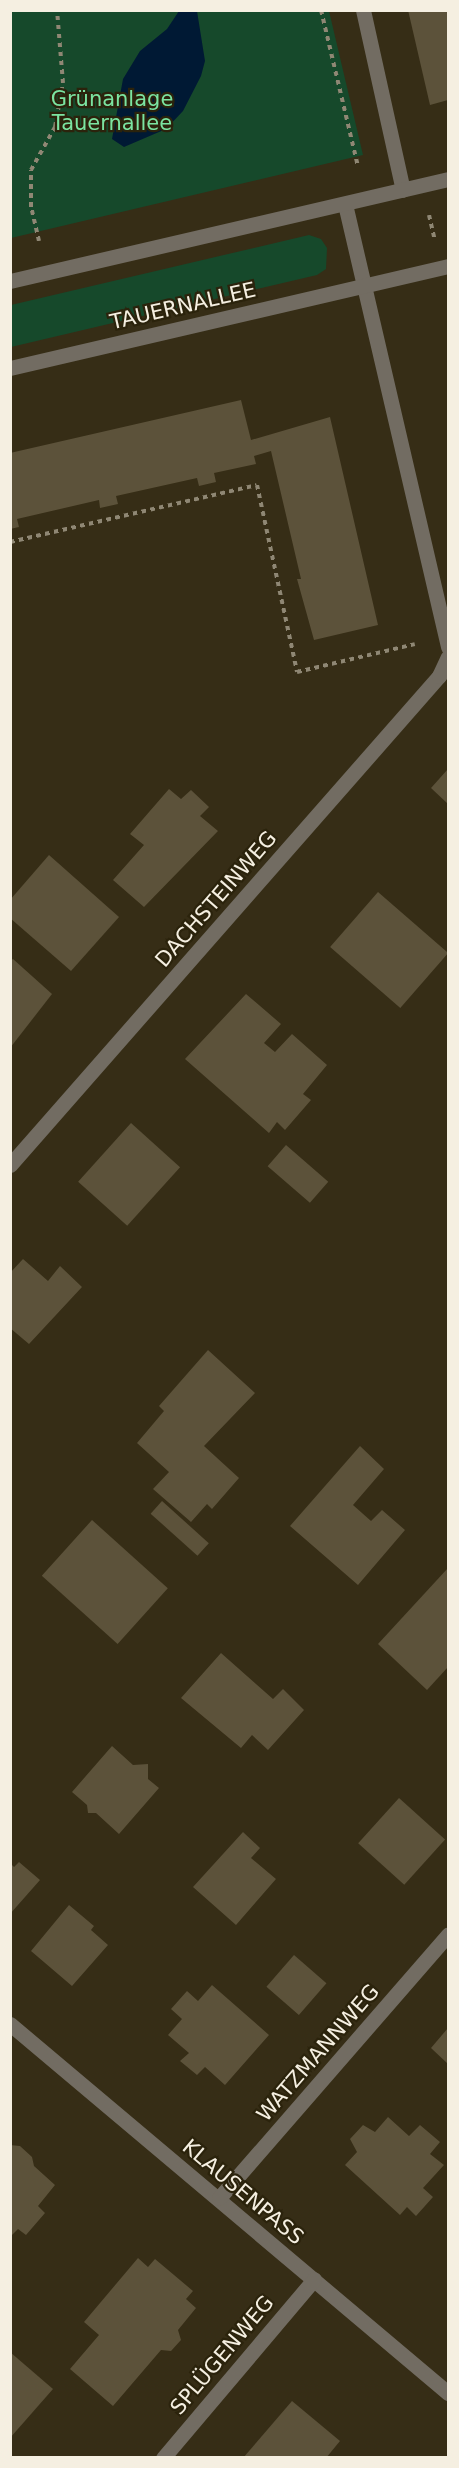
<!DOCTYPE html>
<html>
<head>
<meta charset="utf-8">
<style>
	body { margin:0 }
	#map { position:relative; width:459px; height:2468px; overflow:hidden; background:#362d16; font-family:"DejaVu Sans",sans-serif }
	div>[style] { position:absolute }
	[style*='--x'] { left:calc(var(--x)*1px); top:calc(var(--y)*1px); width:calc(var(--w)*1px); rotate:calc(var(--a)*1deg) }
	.green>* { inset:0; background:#16492b }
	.water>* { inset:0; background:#001934 }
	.building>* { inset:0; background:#5c523a; transform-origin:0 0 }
	.path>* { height:4px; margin-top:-2px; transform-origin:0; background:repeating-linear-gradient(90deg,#8f8774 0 4.5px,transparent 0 9px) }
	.minor>* { height:15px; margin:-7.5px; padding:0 7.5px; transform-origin:7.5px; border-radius:7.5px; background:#726c62 }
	span { translate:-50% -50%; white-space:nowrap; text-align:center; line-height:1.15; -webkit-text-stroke:4.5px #2b230c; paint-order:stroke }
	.park-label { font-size:21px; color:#7be4a1 }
	.street-label { font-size:21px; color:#f5efe1 }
	.frame { position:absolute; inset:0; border:12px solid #f5efe1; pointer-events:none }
</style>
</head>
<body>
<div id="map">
	<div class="green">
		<div style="clip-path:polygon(10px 11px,329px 11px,363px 155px,11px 238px)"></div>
		<div style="clip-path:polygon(309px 235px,321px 239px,327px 248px,326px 269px,317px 275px,11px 347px,11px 305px)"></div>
	</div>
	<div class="water">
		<div style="clip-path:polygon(179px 11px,197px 11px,205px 61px,201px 76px,183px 111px,166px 129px,124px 147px,112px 139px,123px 79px,140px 51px,167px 29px)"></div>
	</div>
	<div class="building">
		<div style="clip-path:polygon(408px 10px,448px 10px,448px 100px,430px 105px)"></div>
		<div style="clip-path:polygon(241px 400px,251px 440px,330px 417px,378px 625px,314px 640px,297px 579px,301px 579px,271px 451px,254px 456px,256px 464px,214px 473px,216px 482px,199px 486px,197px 478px,116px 496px,118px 504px,100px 508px,99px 500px,17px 519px,19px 527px,10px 529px,10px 453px)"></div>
		<div style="clip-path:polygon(448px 769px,448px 804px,431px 788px)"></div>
		<div style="clip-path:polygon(169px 789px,181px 799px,191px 790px,209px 807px,200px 816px,218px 831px,144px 907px,113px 880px,144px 845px,130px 834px)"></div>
		<div style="clip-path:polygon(49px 855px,119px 917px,71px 971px,10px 918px,10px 900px)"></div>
		<div style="left:378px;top:892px;width:93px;height:73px;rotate:41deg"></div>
		<div style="clip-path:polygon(13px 959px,52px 994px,10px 1048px,10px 961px)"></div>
		<div style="clip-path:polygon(246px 994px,281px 1024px,264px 1043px,275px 1052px,292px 1034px,327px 1065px,303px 1094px,311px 1100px,285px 1130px,277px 1122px,269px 1133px,185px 1059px)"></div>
		<div style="left:131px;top:1123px;width:66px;height:79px;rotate:42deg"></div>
		<div style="left:286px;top:1145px;width:56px;height:28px;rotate:41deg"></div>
		<div style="clip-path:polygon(23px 1259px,48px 1281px,60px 1266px,82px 1287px,29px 1344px,10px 1328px,10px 1273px)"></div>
		<div style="clip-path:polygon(208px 1350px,255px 1393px,204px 1446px,239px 1478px,212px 1509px,207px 1504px,191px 1522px,153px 1489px,169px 1472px,137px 1443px,164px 1411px,159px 1406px)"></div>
		<div style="clip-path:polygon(360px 1446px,384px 1469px,353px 1505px,371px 1521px,382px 1510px,405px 1530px,358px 1585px,290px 1526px)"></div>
		<div style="left:162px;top:1501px;width:63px;height:17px;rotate:42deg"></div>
		<div style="left:92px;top:1520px;width:102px;height:75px;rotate:42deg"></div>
		<div style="clip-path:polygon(448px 1568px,448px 1667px,427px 1690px,378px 1644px)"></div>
		<div style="clip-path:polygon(221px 1653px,273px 1699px,283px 1689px,304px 1710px,268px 1750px,252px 1735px,241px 1748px,181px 1698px)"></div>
		<div style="clip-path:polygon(112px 1746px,133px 1765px,148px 1764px,148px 1779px,159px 1788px,119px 1834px,96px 1813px,88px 1813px,87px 1805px,72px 1792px)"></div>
		<div style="left:399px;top:1798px;width:62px;height:61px;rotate:42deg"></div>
		<div style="clip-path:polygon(243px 1832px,260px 1848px,251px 1858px,276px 1879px,236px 1925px,193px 1887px)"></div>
		<div style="clip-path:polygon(19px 1862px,40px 1880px,10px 1914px,10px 1863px,14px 1867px)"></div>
		<div style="clip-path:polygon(69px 1905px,94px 1926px,91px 1930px,108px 1945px,72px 1986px,31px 1951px)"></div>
		<div style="left:294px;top:1955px;width:43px;height:42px;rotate:41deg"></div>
		<div style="clip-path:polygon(212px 1985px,269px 2035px,225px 2085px,205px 2067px,197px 2075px,180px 2061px,189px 2053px,168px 2035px,182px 2019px,171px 2009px,187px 1991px,198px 2001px)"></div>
		<div style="clip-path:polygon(448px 2028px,448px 2064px,431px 2048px)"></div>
		<div style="clip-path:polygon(388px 2117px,409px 2136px,420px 2125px,440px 2142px,430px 2154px,444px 2165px,423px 2188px,433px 2197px,416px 2216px,407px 2207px,400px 2215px,345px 2165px,357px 2152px,350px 2139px,363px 2125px,375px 2132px)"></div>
		<div style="clip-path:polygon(10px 2145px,20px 2146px,32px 2157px,34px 2166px,55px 2185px,38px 2206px,45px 2213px,26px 2235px,18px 2229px,10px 2237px)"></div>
		<div style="clip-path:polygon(138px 2258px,148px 2267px,155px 2259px,193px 2291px,186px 2299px,196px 2308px,178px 2330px,181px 2340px,171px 2351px,161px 2350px,113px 2406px,70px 2369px,99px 2335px,84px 2322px)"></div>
		<div style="clip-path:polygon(10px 2352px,53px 2389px,10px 2438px)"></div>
		<div style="clip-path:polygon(292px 2401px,340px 2441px,326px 2458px,243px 2458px)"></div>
	</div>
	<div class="path">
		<div style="--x:321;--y:10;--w:161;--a:76.7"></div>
		<div style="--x:429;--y:215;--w:23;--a:77"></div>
		<div style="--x:39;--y:241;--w:35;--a:-103"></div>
		<div style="--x:31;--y:207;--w:37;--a:-90"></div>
		<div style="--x:31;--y:170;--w:49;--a:-60.8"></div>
		<div style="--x:55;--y:127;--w:45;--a:-79.7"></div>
		<div style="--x:63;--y:83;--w:73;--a:-94.7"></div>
		<div style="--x:10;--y:542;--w:253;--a:-13"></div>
		<div style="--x:257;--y:485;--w:191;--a:77.9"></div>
		<div style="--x:297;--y:672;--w:121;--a:-13.3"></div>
	</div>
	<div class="minor">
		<div style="--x:363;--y:10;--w:184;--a:77.5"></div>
		<div style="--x:345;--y:204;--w:455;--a:76.9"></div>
		<div style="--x:10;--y:281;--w:450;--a:-13.1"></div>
		<div style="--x:10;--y:368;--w:450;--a:-13.1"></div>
		<div style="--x:10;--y:1165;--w:651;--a:-48.74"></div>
		<div style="--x:439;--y:676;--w:21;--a:-65"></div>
		<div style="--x:10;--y:2024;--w:573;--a:40.11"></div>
		<div style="--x:219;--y:2198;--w:349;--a:-49"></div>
		<div style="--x:163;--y:2458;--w:234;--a:-49.8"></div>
	</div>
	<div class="park-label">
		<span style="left:112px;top:111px">Grünanlage<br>Tauernallee</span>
	</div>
	<div class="street-label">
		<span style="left:183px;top:306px;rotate:-13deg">TAUERNALLEE</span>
		<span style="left:216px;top:899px;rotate:-49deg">DACHSTEINWEG</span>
		<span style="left:318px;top:2053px;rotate:-49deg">WATZMANNWEG</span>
		<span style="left:243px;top:2192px;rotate:40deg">KLAUSENPASS</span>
		<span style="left:222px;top:2355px;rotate:-50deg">SPLÜGENWEG</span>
	</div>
	<div class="frame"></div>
</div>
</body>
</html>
